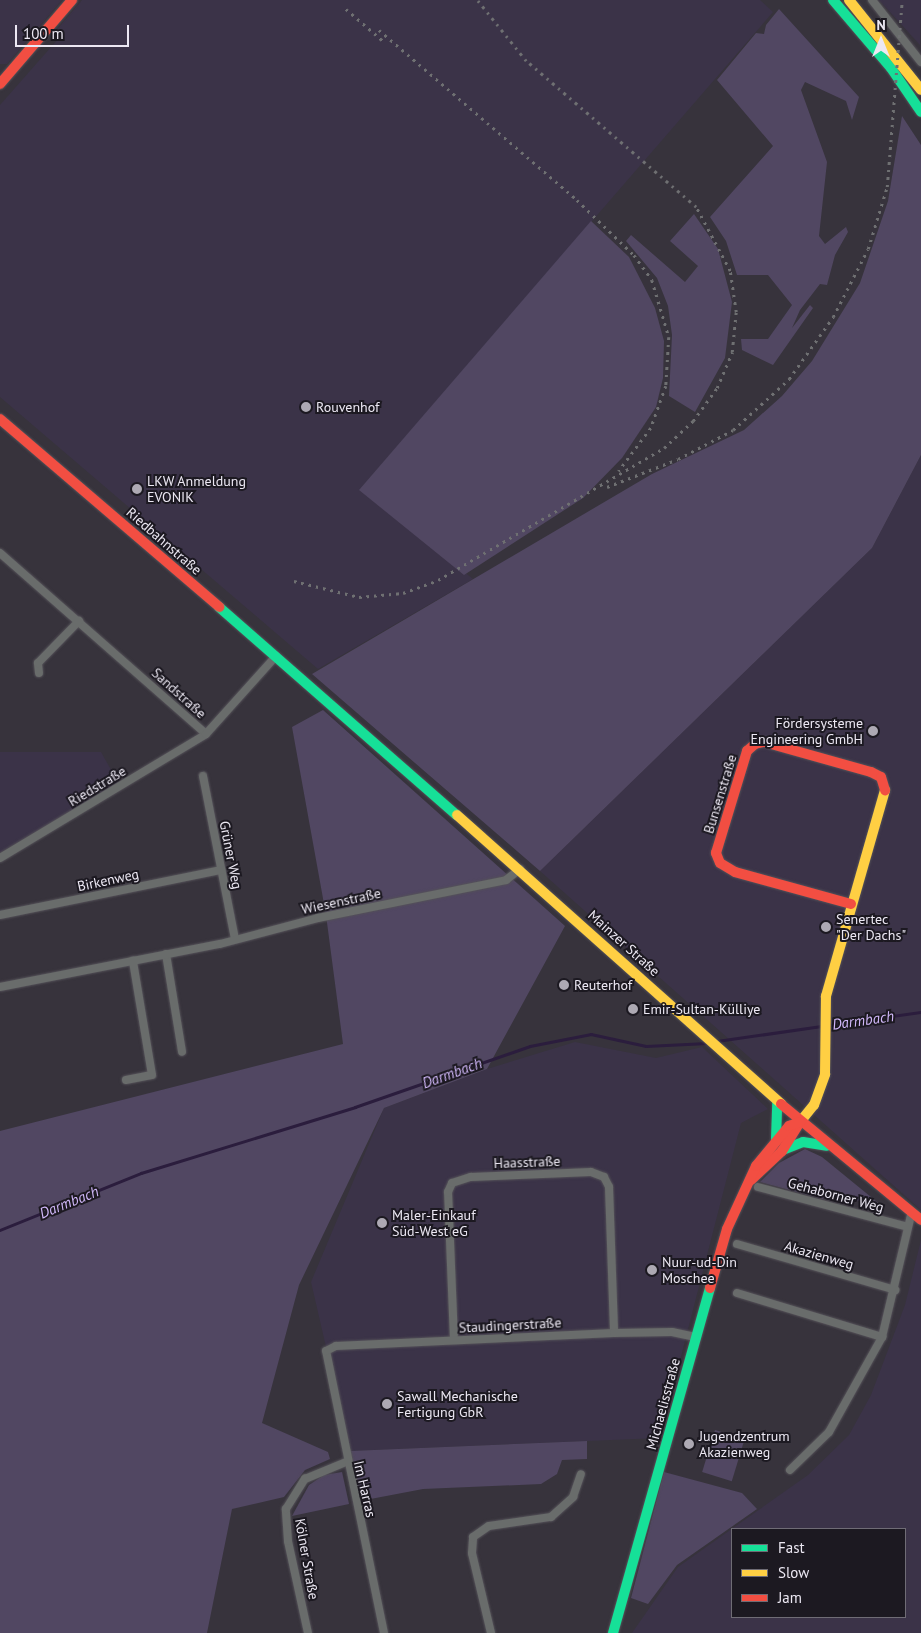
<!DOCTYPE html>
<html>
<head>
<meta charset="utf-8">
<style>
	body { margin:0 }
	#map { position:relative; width:921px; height:1633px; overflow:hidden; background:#37333c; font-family:"PT Sans",sans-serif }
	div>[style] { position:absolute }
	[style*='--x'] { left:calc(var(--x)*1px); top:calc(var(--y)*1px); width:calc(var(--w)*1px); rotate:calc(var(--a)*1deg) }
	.built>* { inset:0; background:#3b3348 }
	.green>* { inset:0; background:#514762; transform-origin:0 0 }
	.stream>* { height:2.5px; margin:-1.25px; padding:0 1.25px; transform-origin:1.25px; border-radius:1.25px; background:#2b1d3d }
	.roads { filter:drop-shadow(0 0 1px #545158) drop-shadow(0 0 1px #545158) }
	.street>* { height:8px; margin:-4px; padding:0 4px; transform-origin:4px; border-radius:4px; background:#696c6b }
	.fast>* { height:10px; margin:-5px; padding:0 5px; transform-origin:5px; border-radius:5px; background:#16e098 }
	.slow>* { height:10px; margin:-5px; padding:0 5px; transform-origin:5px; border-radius:5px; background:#ffcf43 }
	.jam>* { height:10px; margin:-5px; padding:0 5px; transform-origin:5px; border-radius:5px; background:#f24e42 }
	.rail>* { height:2.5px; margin-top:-1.25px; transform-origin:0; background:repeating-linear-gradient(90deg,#6f7072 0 2.5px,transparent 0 7.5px) }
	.dots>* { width:14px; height:14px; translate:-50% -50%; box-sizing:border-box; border:2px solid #1c1921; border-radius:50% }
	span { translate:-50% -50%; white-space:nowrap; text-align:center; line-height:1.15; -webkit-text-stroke:4px #1c1921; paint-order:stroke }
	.poi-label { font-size:14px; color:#ece8f3 }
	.left { translate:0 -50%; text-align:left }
	.right { translate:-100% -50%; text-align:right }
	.street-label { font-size:14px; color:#ece8f3 }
	.water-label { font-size:15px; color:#d1b8fa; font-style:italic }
	.legend { position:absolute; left:731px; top:1528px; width:175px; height:90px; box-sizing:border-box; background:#1c1921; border:1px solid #6f6c75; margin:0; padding:6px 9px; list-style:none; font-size:15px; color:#ece8f3 }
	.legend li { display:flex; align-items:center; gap:10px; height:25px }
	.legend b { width:25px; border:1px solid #6f6c75 }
	.north { position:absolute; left:856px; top:15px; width:50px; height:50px; -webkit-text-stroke:4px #1c1921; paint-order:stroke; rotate:0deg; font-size:14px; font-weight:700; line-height:20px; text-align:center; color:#ece8f3 }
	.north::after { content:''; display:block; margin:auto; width:18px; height:22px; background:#ece8f3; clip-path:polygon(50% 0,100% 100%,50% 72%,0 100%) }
	.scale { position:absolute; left:15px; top:25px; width:114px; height:22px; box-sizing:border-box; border:2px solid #ece8f3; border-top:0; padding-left:6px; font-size:15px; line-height:18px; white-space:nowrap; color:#ece8f3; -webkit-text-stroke:4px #1c1921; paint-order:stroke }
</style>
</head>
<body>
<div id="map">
	<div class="built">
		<div style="clip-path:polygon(0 0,62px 0,7px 64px,0 64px)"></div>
		<div style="clip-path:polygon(82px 0,760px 0,773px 12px,360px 489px,473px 579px,318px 669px,0 397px,0 105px,59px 38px,54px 33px)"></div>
		<div style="clip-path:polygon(879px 0,921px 0,920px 45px)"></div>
		<div style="clip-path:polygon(921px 455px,921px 1210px,540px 871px,872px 548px)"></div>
		<div style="clip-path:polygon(0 752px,101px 752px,119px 784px,0 853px)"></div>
		<div style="clip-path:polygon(575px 1042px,656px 1058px,702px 1047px,768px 1109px,741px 1123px,660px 1438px,350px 1451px,311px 1282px,384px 1108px,487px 1069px)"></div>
		<div style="clip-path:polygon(evenodd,921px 1240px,921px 1633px,632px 1633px,678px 1567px,808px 1475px,849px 1435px,871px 1395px,905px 1305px,921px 1240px,905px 1529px,905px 1617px,732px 1617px,732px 1529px,905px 1529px)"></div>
	</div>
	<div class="green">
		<div style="clip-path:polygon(779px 9px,859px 97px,852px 120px,846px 101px,805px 82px,801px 90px,827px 162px,819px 236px,825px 244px,846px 227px,848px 232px,835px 255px,827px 285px,820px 284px,800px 310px,792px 328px,810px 305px,813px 308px,773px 365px,742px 350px,741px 339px,768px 339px,792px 305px,768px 275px,737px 275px,726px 241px,710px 217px,773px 146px,717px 80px,756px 33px,764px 34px,766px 25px)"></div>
		<div style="clip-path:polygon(902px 116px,921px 145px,921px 455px,872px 548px,540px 871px,312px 674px,652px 474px,744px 430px,782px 396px,812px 361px,860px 283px,888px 201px)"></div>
		<div style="clip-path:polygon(694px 214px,718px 249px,732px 302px,725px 358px,695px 412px,669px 396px,672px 335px,668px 306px,657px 278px,626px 241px,631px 235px,685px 282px,698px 266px,670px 241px)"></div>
		<div style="clip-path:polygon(591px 221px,629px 257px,655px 308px,664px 341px,663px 378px,656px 407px,622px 458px,583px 498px,464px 575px,359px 490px)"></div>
		<div style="clip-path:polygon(323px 710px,565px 926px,487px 1069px,384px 1108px,299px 1285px,262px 1423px,328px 1452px,330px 1459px,305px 1470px,284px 1497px,232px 1509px,207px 1633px,0 1633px,0 1131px,343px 1044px,326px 915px,292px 727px)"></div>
		<div style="clip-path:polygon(805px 1149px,822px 1157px,882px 1206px,825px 1193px,823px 1199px,760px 1182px,779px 1163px)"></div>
		<div style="left:715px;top:1430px;width:31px;height:44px;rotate:17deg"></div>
		<div style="clip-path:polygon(587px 1441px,587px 1459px,562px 1460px,557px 1474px,541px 1484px,423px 1489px,360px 1501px,350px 1451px)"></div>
		<div style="clip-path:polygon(342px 1472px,349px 1504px,292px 1516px,309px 1485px,324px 1475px)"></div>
		<div style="clip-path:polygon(664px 1472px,742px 1493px,757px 1509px,677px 1565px,648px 1604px,631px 1598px)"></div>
	</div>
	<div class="stream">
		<div style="--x:828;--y:1025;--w:94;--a:-8"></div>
		<div style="--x:717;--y:1041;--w:107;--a:-8.1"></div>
		<div style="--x:0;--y:1230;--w:152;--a:-22"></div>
		<div style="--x:141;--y:1173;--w:224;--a:-17.1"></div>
		<div style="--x:355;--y:1107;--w:185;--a:-19.2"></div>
		<div style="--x:530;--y:1046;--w:62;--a:-11.1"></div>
		<div style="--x:591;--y:1034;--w:56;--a:12.3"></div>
		<div style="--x:646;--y:1046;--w:61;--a:-2.8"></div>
	</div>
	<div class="roads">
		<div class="street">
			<div style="--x:872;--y:0;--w:79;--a:51.7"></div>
			<div style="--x:0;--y:553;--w:274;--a:41.3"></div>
			<div style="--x:39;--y:673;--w:10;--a:-96"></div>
			<div style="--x:38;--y:663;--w:59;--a:-45.7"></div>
			<div style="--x:203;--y:776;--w:166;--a:78.9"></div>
			<div style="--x:0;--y:858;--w:240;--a:-31"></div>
			<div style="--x:206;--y:734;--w:105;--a:-48.1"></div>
			<div style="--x:0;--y:915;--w:226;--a:-11.5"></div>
			<div style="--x:166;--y:954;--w:99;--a:80.7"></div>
			<div style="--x:0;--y:987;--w:224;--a:-11.1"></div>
			<div style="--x:220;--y:944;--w:101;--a:-14.9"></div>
			<div style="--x:318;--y:918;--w:192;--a:-11.4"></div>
			<div style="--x:506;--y:880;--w:18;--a:-38"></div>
			<div style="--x:126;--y:1080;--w:26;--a:-11"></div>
			<div style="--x:152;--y:1075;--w:116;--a:-99.5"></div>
			<div style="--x:758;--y:1187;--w:155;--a:14.9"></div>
			<div style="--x:737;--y:1244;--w:165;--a:16.2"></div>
			<div style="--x:737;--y:1293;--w:152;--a:16.9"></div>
			<div style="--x:454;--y:1340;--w:148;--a:-92.3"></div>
			<div style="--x:448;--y:1192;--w:10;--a:-66"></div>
			<div style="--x:452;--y:1183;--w:20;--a:-18"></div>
			<div style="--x:471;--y:1177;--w:120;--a:-2.4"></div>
			<div style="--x:591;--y:1172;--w:14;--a:21"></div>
			<div style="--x:604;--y:1177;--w:11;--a:63"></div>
			<div style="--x:609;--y:1187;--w:146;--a:88"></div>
			<div style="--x:790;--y:1470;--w:54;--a:-44.3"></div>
			<div style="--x:829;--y:1432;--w:109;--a:-60.8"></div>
			<div style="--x:882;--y:1337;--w:125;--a:-76.6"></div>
			<div style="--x:308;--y:1633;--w:94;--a:-102.3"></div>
			<div style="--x:288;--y:1541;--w:32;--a:-94"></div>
			<div style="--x:286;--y:1509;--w:36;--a:-58"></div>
			<div style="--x:305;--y:1479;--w:44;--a:-22.5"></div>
			<div style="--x:384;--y:1633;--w:288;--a:-101.6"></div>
			<div style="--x:326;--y:1351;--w:11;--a:-27"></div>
			<div style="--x:336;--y:1346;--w:278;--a:-2.7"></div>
			<div style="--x:614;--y:1333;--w:58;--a:-1"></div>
			<div style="--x:672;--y:1332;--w:24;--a:12"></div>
			<div style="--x:491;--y:1633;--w:82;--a:-103.4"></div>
			<div style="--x:472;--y:1553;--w:16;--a:-86"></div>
			<div style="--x:473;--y:1537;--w:19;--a:-35"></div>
			<div style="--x:489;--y:1526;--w:63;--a:-8.3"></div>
			<div style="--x:551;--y:1517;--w:30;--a:-42"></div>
			<div style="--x:573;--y:1497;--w:24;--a:-71"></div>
		</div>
		<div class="fast">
			<div style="--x:833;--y:0;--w:89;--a:49.5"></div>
			<div style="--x:891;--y:68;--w:53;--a:55.7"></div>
			<div style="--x:219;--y:607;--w:316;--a:41.2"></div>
			<div style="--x:776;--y:1139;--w:38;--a:-88"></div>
			<div style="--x:785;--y:1149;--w:19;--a:-21"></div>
			<div style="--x:803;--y:1142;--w:24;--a:9"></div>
			<div style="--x:613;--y:1633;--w:358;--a:-74.3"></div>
		</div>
		<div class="slow">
			<div style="--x:849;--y:0;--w:115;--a:51.3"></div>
			<div style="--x:457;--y:815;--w:434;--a:41.7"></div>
			<div style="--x:800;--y:1122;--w:22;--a:-51"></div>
			<div style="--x:814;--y:1105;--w:33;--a:-70"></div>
			<div style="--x:825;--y:1074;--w:78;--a:-89.3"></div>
			<div style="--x:826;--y:996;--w:214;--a:-74"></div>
		</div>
		<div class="jam">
			<div style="--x:0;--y:84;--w:111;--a:-49.4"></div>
			<div style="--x:0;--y:419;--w:289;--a:40.6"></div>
			<div style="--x:851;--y:904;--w:120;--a:-164.6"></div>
			<div style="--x:735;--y:872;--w:17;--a:-149"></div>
			<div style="--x:720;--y:863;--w:11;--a:-112"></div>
			<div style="--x:716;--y:853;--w:107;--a:-73.1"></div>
			<div style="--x:747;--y:751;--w:11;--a:-41"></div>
			<div style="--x:755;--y:744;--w:9;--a:-13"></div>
			<div style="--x:764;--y:742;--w:111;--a:15.7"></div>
			<div style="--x:871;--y:772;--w:11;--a:27"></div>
			<div style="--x:881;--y:777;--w:14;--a:73"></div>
			<div style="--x:781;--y:1104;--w:182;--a:39.6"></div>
			<div style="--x:751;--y:1180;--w:42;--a:-43.1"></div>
			<div style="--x:782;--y:1151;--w:34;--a:-58"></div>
			<div style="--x:710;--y:1288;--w:61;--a:-73.9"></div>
			<div style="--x:727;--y:1229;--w:69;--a:-65.3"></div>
			<div style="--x:756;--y:1166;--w:52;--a:-50.5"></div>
			<div style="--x:789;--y:1126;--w:12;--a:-20"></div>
		</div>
	</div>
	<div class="rail">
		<div style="--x:346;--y:9;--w:48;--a:40.7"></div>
		<div style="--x:379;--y:30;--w:261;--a:40.6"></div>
		<div style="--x:577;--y:200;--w:79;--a:44"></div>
		<div style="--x:634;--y:255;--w:31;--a:54"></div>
		<div style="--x:652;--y:280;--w:59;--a:73.4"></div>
		<div style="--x:669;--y:337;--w:49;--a:93.5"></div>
		<div style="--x:666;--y:386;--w:45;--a:109.7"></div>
		<div style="--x:651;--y:428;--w:54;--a:126.7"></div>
		<div style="--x:607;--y:487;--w:76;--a:-21.5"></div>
		<div style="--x:678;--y:459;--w:62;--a:-27.8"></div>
		<div style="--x:733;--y:430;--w:76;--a:-42.3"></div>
		<div style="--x:789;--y:379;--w:76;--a:-54.6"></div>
		<div style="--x:833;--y:317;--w:76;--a:-62.8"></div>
		<div style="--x:868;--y:249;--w:65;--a:-73"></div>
		<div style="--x:887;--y:187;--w:188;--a:-85.4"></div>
		<div style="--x:294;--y:581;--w:67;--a:13.8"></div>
		<div style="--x:359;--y:597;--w:44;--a:-5.2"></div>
		<div style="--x:403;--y:593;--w:37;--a:-20"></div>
		<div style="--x:438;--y:580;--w:262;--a:-30.3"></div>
		<div style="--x:664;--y:448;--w:40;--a:-43"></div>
		<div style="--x:693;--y:421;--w:41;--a:-54"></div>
		<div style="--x:717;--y:388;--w:39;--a:-67"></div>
		<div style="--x:732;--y:352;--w:40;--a:-84.3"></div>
		<div style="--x:736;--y:312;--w:41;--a:-98.3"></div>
		<div style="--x:730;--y:271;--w:72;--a:-118"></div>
		<div style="--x:696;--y:207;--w:224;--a:-139.3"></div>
		<div style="--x:526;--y:61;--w:78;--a:-128.8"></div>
	</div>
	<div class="dots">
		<div style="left:306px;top:407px;background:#ada9b3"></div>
		<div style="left:137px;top:489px;background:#ada9b3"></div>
		<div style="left:873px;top:731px;background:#ada9b3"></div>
		<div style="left:826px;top:927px;background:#ada9b3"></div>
		<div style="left:564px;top:985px;background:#ada9b3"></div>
		<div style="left:633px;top:1009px;background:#ada9b3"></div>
		<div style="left:382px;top:1223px;background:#ada9b3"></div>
		<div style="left:652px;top:1270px;background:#ada9b3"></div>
		<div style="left:387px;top:1404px;background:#ada9b3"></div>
		<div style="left:689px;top:1444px;background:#ada9b3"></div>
	</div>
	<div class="poi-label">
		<span class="left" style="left:316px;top:407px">Rouvenhof</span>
		<span class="left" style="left:147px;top:489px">LKW Anmeldung<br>EVONIK</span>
		<span class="right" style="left:863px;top:731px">Fördersysteme<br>Engineering GmbH</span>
		<span class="left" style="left:836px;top:927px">Senertec<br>"Der Dachs"</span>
		<span class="left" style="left:574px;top:985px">Reuterhof</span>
		<span class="left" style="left:643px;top:1009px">Emir-Sultan-Külliye</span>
		<span class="left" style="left:392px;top:1223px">Maler-Einkauf<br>Süd-West eG</span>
		<span class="left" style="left:662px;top:1270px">Nuur-ud-Din<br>Moschee</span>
		<span class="left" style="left:397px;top:1404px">Sawall Mechanische<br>Fertigung GbR</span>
		<span class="left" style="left:699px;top:1444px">Jugendzentrum<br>Akazienweg</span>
	</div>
	<div class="street-label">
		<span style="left:164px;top:541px;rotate:41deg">Riedbahnstraße</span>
		<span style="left:179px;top:693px;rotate:42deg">Sandstraße</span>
		<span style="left:97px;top:786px;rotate:-31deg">Riedstraße</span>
		<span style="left:720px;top:794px;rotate:-73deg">Bunsenstraße</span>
		<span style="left:231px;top:855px;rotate:79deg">Grüner Weg</span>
		<span style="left:108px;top:880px;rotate:-12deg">Birkenweg</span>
		<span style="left:341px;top:901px;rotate:-12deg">Wiesenstraße</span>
		<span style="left:624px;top:943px;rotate:42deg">Mainzer Straße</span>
		<span style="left:527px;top:1162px;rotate:-2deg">Haasstraße</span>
		<span style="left:836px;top:1195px;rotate:15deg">Gehaborner Weg</span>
		<span style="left:819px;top:1255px;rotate:16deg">Akazienweg</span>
		<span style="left:510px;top:1325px;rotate:-3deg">Staudingerstraße</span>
		<span style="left:663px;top:1404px;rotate:-75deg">Michaelisstraße</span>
		<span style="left:365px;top:1489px;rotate:77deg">Im Harras</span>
		<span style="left:307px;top:1559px;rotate:80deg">Kölner Straße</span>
	</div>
	<div class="water-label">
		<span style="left:863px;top:1020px;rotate:-8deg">Darmbach</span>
		<span style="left:452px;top:1073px;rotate:-20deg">Darmbach</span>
		<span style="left:69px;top:1202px;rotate:-22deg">Darmbach</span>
	</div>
	<ul class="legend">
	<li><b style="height:6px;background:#16e098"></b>Fast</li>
	<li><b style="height:6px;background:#ffcf43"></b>Slow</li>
	<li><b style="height:6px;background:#f24e42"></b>Jam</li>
	</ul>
	<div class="north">N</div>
	<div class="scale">100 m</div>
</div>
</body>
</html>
